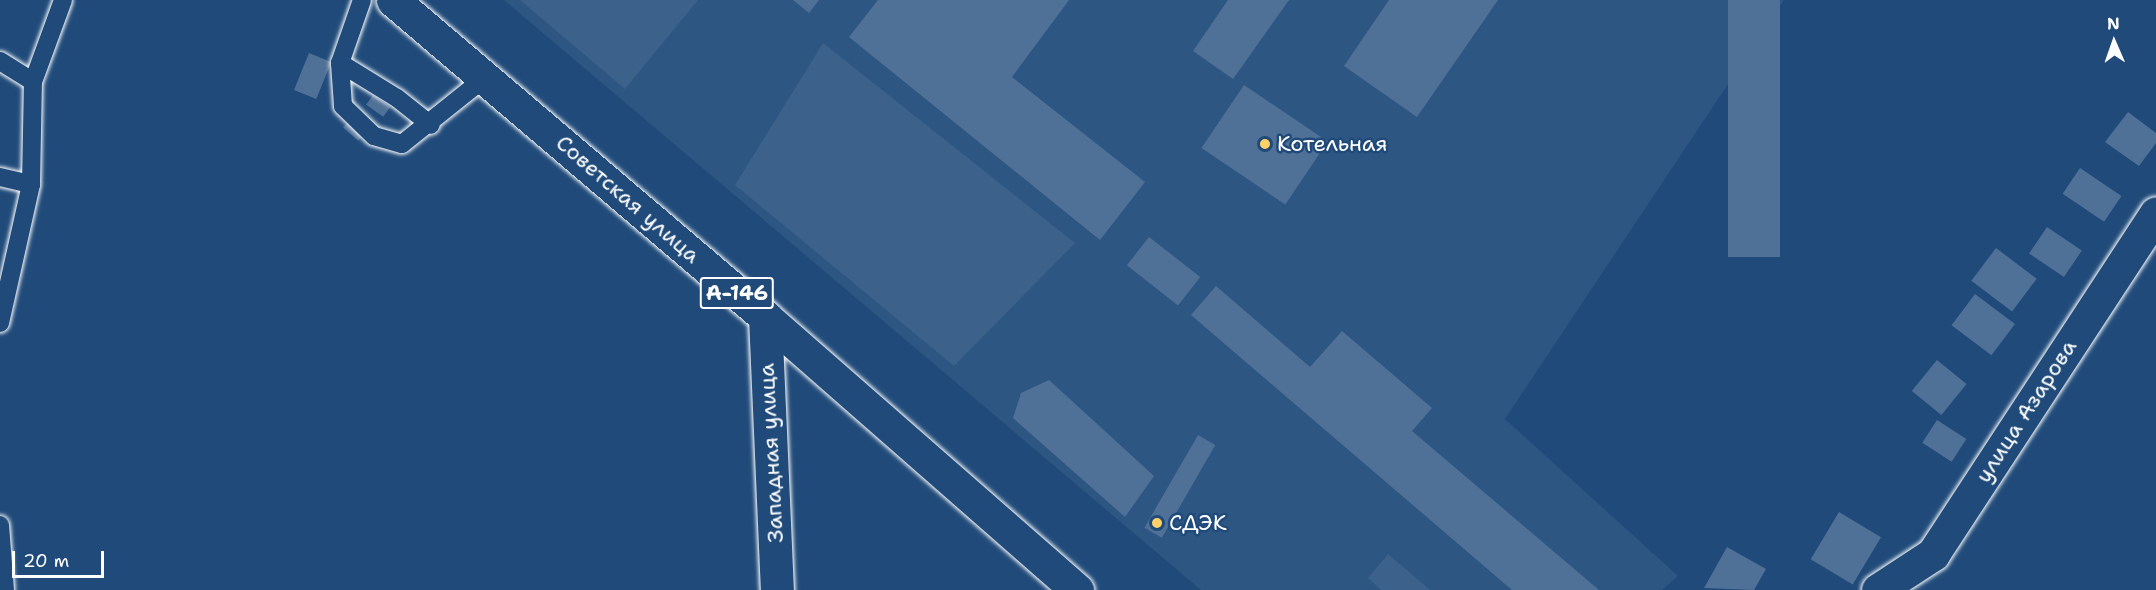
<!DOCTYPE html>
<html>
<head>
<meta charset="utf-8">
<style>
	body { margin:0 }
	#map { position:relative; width:2156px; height:590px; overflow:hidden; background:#1f4a7a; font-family:"Shantell Sans",sans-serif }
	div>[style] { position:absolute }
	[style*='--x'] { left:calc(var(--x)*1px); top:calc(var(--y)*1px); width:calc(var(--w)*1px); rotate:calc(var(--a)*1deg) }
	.built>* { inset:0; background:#2e5683 }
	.green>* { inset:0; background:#3c618b }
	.building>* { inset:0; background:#507197; transform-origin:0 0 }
	.roads { filter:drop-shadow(0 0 2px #fff) drop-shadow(0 0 2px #fff) }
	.service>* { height:18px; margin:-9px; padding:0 9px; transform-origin:9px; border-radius:9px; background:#1f4a7a }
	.minor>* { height:33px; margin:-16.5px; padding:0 16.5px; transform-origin:16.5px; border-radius:16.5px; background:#1f4a7a }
	.trunk>* { height:33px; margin:-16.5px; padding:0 16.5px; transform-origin:16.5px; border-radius:16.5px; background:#1f4a7a }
	.dots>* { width:16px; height:16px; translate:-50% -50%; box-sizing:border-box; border:3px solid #1f4a7a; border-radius:50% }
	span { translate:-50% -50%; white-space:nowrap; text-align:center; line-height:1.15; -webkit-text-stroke:5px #1f4a7a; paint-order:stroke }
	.shield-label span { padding:2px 4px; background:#1f4a7a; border:2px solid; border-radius:4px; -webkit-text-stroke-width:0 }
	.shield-label { font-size:21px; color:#fff; font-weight:700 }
	.poi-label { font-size:22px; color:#fff }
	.left { translate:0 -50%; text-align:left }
	.street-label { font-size:22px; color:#fff }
	.north { position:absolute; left:2084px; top:12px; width:60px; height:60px; -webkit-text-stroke:4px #1f4a7a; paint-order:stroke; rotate:358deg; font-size:16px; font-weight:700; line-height:24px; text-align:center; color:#fff }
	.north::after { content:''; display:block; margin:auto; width:21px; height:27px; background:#fff; clip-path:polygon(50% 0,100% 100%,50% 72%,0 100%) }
	.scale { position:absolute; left:12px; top:551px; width:92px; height:27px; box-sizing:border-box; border:3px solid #fff; border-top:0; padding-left:8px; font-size:18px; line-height:21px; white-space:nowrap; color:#fff; -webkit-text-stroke:4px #1f4a7a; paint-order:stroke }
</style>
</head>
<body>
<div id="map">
	<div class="built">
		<div style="clip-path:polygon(504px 0,1784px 0,1505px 419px,1678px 576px,1662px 590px,1201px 590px)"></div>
	</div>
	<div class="green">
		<div style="clip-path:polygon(520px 0,698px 0,625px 89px)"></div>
		<div style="clip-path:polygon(823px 43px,1075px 243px,954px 366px,735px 185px)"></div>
		<div style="clip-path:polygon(1388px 554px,1430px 590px,1381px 590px,1368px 578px)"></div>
	</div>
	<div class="building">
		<div style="clip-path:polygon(793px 0,819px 0,809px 13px)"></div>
		<div style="clip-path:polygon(878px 0,1069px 0,1012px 77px,1145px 182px,1100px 240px,849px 37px)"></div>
		<div style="clip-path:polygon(1228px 0,1289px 0,1233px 79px,1193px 51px)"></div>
		<div style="clip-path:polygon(1389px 0,1498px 0,1417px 117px,1344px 66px)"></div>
		<div style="left:1728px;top:0;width:52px;height:257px"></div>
		<div style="left:309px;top:53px;width:24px;height:40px;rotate:22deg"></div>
		<div style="left:1244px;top:85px;width:101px;height:76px;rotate:34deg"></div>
		<div style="left:373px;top:95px;width:21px;height:12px;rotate:35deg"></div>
		<div style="clip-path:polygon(2128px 112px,2156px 133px,2156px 143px,2139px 166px,2105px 142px)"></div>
		<div style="left:347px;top:123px;width:20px;height:6px;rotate:41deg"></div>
		<div style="left:2080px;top:168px;width:50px;height:31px;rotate:34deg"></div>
		<div style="left:2047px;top:227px;width:42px;height:32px;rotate:34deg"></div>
		<div style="left:1149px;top:237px;width:65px;height:36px;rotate:38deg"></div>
		<div style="left:1996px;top:248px;width:51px;height:41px;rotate:37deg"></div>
		<div style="clip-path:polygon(1216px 286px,1310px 367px,1342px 331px,1432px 408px,1412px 431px,1599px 590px,1512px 590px,1191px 315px)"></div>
		<div style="left:1975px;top:294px;width:50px;height:39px;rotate:37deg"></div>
		<div style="left:1937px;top:360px;width:38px;height:40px;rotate:39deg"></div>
		<div style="clip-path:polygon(1049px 380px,1154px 476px,1125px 517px,1013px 418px,1021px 393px)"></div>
		<div style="left:1937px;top:420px;width:35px;height:27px;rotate:33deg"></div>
		<div style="left:1198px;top:435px;width:20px;height:107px;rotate:30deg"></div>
		<div style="left:1839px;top:512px;width:49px;height:55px;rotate:31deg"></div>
		<div style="clip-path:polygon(1727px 547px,1766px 569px,1754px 590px,1704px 588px)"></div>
	</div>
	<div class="roads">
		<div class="service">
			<div style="--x:362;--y:0;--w:67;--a:109.2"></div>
			<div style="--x:340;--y:63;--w:43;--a:86"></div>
			<div style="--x:343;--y:106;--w:43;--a:44.1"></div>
			<div style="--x:374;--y:136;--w:29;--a:16"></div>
			<div style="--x:402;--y:144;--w:107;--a:-38.6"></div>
			<div style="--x:0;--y:61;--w:39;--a:32"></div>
			<div style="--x:340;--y:63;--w:67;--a:31.6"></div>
			<div style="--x:397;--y:98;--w:43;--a:38.5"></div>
			<div style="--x:0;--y:177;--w:32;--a:13"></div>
			<div style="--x:0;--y:323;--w:142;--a:-77.4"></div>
			<div style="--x:31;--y:184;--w:102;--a:-88.9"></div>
			<div style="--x:33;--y:82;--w:87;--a:-69.9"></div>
			<div style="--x:0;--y:525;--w:65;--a:85.6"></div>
		</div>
		<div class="minor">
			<div style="--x:765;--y:317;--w:273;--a:87.5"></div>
			<div style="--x:1878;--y:590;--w:66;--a:-33.2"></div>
			<div style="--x:1933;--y:554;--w:407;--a:-56.8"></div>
		</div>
		<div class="trunk">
			<div style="--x:393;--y:0;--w:489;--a:40.4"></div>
			<div style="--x:765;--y:317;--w:415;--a:41.2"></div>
		</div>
	</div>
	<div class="dots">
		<div style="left:1265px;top:144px;background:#ffd166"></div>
		<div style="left:1157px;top:523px;background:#ffd166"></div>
	</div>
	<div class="shield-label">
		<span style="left:737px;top:293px">А-146</span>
	</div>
	<div class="poi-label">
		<span class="left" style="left:1277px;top:144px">Котельная</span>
		<span class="left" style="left:1169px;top:523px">СДЭК</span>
	</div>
	<div class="street-label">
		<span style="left:628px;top:199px;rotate:41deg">Советская улица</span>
		<span style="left:2026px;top:411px;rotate:-57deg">улица Азарова</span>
		<span style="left:771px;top:453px;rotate:-93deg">Западная улица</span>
	</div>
	<div class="north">N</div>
	<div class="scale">20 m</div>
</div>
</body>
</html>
